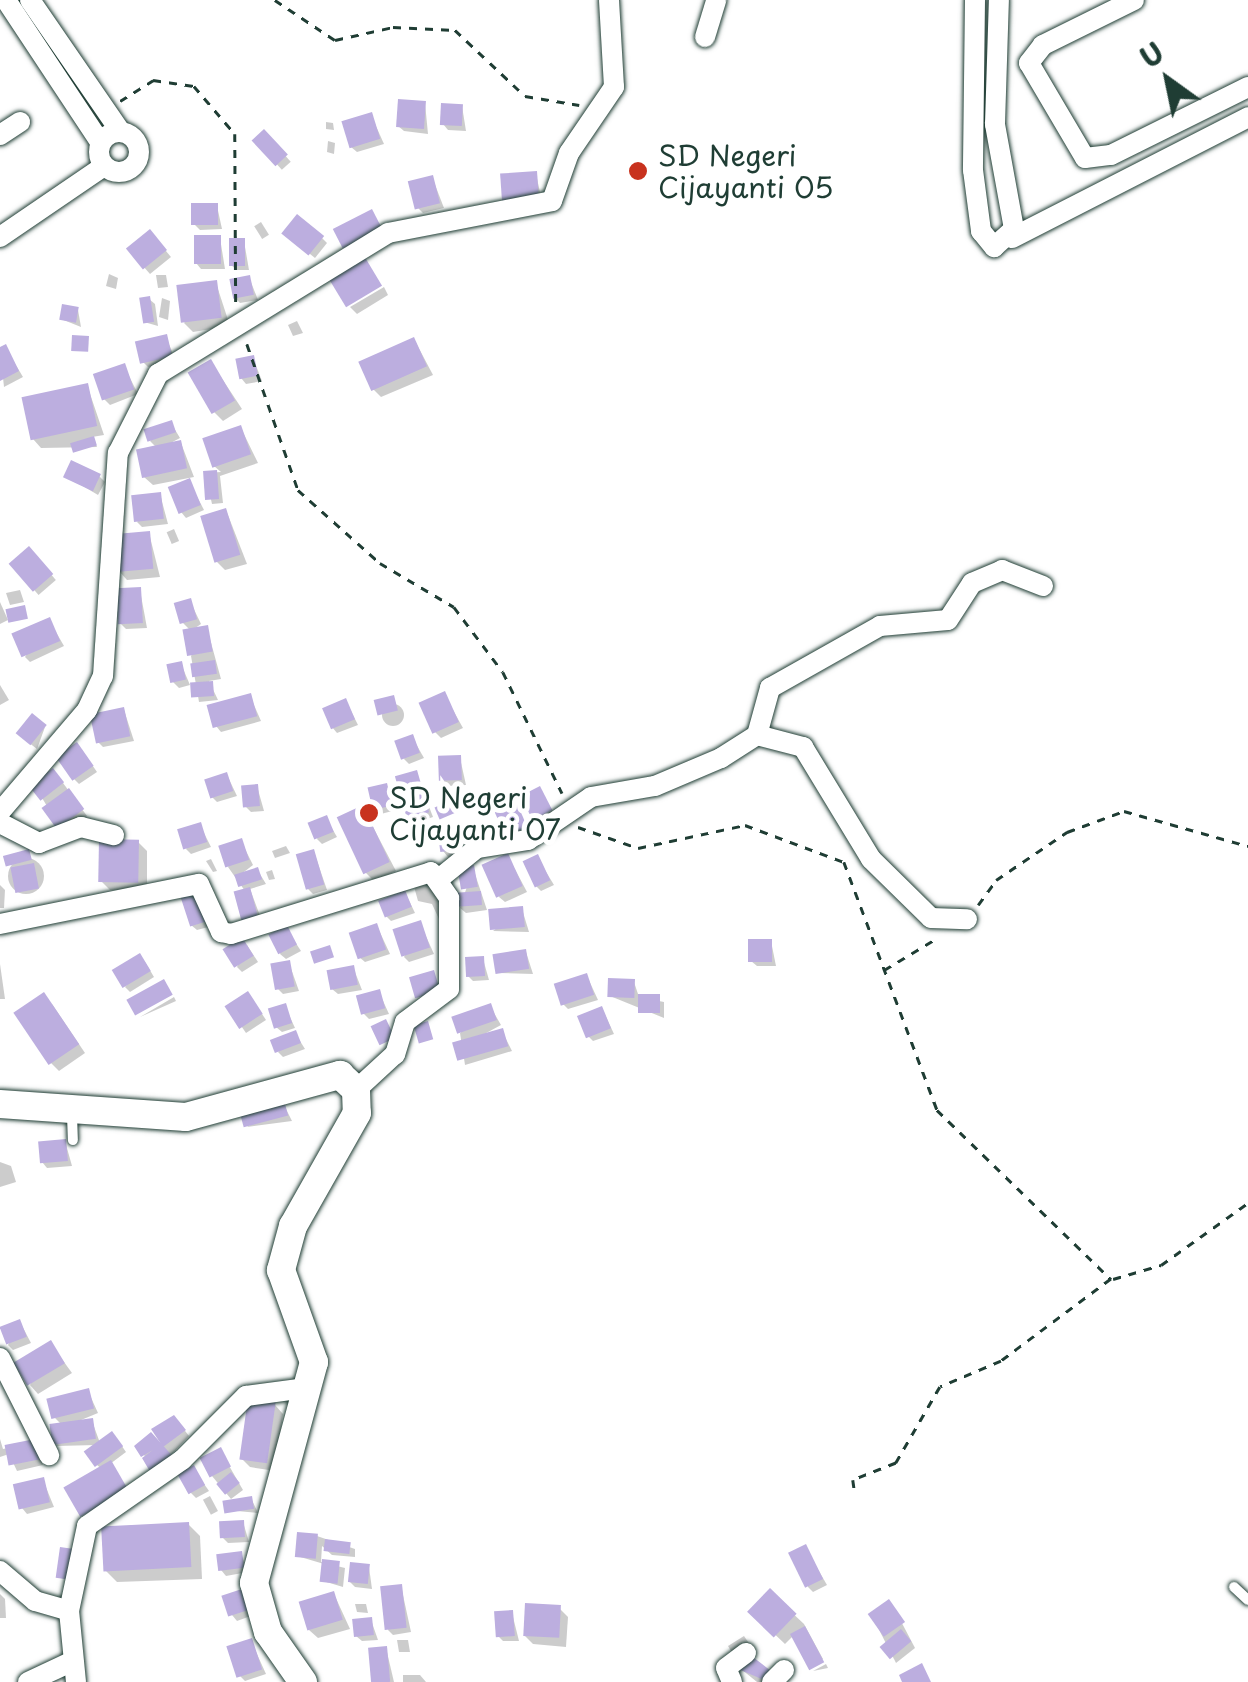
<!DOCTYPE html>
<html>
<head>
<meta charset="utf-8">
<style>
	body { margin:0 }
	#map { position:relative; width:1248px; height:1682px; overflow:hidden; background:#fff; font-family:"Playpen Sans",sans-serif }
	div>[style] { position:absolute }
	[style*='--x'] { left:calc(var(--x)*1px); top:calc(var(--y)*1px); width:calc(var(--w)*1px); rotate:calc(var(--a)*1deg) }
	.shadow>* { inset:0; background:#0003; transform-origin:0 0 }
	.round { border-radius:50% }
	.building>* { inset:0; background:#bcaedf; transform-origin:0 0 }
	.path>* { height:2.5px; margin-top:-1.25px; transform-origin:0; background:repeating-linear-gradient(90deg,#1f3d34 0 8px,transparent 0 16px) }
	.roads { filter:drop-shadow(0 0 2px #1f3d34) drop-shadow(0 0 2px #1f3d34) }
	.service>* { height:10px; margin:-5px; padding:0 5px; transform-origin:5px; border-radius:5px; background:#fff }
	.minor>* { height:20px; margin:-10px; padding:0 10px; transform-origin:10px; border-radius:10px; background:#fff }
	.minor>.ring { margin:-10px; padding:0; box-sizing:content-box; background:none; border:20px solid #fff; border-radius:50% }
	.secondary>* { height:28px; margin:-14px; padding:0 14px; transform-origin:14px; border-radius:14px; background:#fff }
	.dots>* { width:28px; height:28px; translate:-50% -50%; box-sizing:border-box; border:5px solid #fff; border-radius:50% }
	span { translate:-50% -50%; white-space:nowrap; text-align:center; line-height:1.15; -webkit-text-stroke:10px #fff; paint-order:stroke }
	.poi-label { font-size:28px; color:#1f3d34 }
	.left { translate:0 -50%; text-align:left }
	.north { position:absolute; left:1118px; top:30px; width:100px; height:100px; -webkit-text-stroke:8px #fff; paint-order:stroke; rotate:327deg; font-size:28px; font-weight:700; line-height:40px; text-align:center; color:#1f3d34 }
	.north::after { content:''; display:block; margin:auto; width:35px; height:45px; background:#1f3d34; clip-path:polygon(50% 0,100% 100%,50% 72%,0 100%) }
</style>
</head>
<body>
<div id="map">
	<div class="shadow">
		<div style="clip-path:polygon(425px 103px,428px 134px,404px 131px,398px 126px)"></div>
		<div style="clip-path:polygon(462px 106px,466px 131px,448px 130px,443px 124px)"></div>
		<div style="clip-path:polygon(371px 115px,384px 144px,357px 152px,351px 147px)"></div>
		<div style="clip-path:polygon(326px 122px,333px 123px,334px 130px,326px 129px)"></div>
		<div style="left:264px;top:132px;width:40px;height:12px;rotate:48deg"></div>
		<div style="clip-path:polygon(328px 141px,335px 143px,334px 154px,327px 152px)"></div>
		<div style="clip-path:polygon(536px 174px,543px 206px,510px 208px)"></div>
		<div style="clip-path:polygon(432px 177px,444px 208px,423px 213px,418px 208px)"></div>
		<div style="clip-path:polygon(217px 206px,222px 229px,200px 230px,194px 224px)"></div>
		<div style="left:261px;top:222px;width:15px;height:8px;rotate:58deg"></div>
		<div style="clip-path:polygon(155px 238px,171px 257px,150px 274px,129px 250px)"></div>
		<div style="clip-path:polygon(220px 238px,225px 269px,201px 269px,196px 263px)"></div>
		<div style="clip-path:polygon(290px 238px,322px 238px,327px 243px,315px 258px)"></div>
		<div style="clip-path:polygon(244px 241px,249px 270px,237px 270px,231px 265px)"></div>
		<div style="clip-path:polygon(109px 274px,118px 278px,116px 289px,106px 286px)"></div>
		<div style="clip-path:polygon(156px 275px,166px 275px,168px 287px,158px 288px)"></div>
		<div style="clip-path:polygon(249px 277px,258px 300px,240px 303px,235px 298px)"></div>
		<div style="clip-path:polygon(216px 283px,230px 326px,193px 332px,184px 323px)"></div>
		<div style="clip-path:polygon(384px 287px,388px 295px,357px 314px,350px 307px)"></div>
		<div style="clip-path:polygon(162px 298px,170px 301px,168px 320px,159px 317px)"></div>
		<div style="clip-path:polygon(149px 299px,155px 304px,158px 326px,144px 322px)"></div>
		<div style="clip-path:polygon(78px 310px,81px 327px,61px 319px)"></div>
		<div style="clip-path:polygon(297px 321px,303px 333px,293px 336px,288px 325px)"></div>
		<div style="clip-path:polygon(166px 337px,176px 361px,148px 367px,142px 361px)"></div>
		<div style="clip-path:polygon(414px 339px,433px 375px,381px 397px,372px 388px)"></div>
		<div style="clip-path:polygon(5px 347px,23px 377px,4px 387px,0 350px)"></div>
		<div style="clip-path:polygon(253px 358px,262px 381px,246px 384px,241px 378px)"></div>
		<div style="clip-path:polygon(211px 362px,242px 409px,223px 421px,214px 412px)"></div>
		<div style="clip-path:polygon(124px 366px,138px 394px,110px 405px,104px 399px)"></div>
		<div style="clip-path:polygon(87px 385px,104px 435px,92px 437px,97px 447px,41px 448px,33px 439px)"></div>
		<div style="clip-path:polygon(171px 423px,180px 438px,163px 447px,181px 443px,194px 477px,153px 485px,144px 477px,157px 448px,150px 441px)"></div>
		<div style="clip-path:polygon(241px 428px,258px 463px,220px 476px,223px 503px,212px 504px,205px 473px,221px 472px,214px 466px)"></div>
		<div style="clip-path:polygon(66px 476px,99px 476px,105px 482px,98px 495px)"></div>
		<div style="clip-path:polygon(189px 481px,204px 510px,186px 518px,181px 512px)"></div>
		<div style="clip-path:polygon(160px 494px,168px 524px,142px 527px,137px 522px)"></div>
		<div style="clip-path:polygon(226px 510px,247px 564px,225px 570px,217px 562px)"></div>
		<div style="left:174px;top:529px;width:13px;height:8px;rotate:67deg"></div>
		<div style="clip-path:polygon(149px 533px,160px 577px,127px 580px,119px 571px)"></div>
		<div style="left:29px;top:549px;width:41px;height:23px;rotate:49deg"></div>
		<div style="clip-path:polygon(20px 590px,24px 602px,10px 605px,6px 593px)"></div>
		<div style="clip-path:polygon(140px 590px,147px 628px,126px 629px,121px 624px)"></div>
		<div style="clip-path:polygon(190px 601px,201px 624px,191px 631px,182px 622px)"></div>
		<div style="clip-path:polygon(0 602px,8px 620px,0 624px)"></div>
		<div style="clip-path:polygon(49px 620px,64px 646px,30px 662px,25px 657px)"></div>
		<div style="clip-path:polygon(207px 628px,221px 679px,209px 681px,218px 700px,199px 702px,191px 656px)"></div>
		<div style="clip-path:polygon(181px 664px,190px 685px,179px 688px,173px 682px)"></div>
		<div style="clip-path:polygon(0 685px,9px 700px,0 705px)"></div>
		<div style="clip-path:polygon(444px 694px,463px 728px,441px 738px,435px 732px)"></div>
		<div style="clip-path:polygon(250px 696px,261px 721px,221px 732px,216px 726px)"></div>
		<div style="clip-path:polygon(346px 701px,358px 725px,337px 733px,332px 727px)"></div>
		<div class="round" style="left:382px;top:704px;width:22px;height:22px"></div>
		<div style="clip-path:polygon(124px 710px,134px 741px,103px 747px,98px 742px)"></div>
		<div style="clip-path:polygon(45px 727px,37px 749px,24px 739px)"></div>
		<div style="clip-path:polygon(412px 737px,424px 758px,409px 764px,404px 759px)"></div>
		<div style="clip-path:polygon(82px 750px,97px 772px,79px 784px,74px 779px)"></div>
		<div style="clip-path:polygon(460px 758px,466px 785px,447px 786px,442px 780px)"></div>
		<div style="clip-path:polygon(416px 773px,433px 817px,415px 823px,410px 817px)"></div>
		<div style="clip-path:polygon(227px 775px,237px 796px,217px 802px,212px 797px)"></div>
		<div style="clip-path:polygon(58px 776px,87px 816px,63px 832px,42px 798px)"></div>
		<div style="clip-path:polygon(257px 786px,264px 811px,251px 812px,246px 807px)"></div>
		<div style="clip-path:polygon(386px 786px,396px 810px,381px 814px,375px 808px)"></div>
		<div style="clip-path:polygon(539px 789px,555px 815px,539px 823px,534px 818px)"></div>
		<div style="clip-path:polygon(363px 808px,396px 871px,374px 881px,365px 872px)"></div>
		<div style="clip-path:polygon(326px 818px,337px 837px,322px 844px,317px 839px)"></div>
		<div style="clip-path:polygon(200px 825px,211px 847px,191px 854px,186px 849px)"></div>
		<div style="clip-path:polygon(455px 827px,463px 855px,448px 857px,443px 851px)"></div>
		<div style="clip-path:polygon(241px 841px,253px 865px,240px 875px,257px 869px,266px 884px,250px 889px,262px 921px,248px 925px,245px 891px,228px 867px)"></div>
		<div style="clip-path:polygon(138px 842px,147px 851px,147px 890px,110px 890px,101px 881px)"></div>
		<div style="clip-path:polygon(286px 846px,290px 853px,275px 858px,272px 851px)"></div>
		<div style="clip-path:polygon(314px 852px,327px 890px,313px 894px,308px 889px)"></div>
		<div style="clip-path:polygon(508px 856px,527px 892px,505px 902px,499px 897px)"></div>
		<div style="clip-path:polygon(537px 857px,554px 885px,541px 891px,536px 886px)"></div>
		<div class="round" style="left:8px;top:858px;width:36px;height:36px"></div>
		<div style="clip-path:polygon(211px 859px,217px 871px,213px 872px,206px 861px)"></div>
		<div style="clip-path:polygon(473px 868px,487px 910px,466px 913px,460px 908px)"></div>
		<div style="clip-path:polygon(272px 870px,275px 879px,269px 880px,266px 872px)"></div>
		<div style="clip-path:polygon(425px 880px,440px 903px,439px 919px,432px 904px,418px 901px,413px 883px)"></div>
		<div style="clip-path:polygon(0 885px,5px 890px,4px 908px,0 908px)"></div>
		<div style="clip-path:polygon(198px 892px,212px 926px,197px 930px,191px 925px)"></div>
		<div style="clip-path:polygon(405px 892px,415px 913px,391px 921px,386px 916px)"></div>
		<div style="clip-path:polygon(522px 909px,529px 932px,493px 931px)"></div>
		<div style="clip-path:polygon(420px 923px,434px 954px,409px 962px,404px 957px)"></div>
		<div style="clip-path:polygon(377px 926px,390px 954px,365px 962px,359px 957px)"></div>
		<div style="clip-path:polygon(286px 928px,301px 951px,286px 959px,280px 954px)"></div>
		<div style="clip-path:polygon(771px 941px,776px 966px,757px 966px,751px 961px)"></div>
		<div style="clip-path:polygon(247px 945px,258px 962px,242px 972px,237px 967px)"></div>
		<div style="clip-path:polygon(526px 952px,533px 974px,497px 973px)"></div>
		<div style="clip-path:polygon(483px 959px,489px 980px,473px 981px,468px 976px)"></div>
		<div style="clip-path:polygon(145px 962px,154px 977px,130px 992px,125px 987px)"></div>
		<div style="clip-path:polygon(289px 963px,299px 991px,283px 994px,278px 989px)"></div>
		<div style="clip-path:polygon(0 964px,5px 999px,0 999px)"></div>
		<div style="clip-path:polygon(353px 967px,362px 990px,338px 994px,332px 989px)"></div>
		<div style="clip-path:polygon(587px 976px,598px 1000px,568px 1009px,563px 1004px)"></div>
		<div style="clip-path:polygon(634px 982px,639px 997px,664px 1002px,664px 1018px,610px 996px)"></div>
		<div style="clip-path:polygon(379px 992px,389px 1014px,369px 1019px,363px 1013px)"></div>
		<div style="clip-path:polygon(174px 997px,176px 1001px,140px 1017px)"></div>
		<div style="clip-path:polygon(253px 1000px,266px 1020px,246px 1033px,228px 1007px)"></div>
		<div style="clip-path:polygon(52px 1004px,85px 1053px,59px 1071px,50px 1062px)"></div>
		<div style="clip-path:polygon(285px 1006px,295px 1028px,282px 1032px,276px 1027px)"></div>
		<div style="clip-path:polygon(490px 1006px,501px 1025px,477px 1038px,502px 1031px,512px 1051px,465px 1065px,460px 1033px)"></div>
		<div style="clip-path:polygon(602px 1008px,614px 1034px,593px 1041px,588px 1036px)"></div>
		<div style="clip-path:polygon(295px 1033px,305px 1049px,283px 1057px,278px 1052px)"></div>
		<div style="clip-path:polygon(283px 1103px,292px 1121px,247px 1127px)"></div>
		<div style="clip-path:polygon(65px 1141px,72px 1166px,47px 1168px,42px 1162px)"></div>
		<div style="clip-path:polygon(0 1162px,11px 1166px,16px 1182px,0 1187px)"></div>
		<div style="clip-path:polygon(20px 1322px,31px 1343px,13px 1350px,8px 1345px)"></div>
		<div style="clip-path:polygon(51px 1344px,72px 1373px,38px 1394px,30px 1385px)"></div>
		<div style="clip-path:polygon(88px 1391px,98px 1413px,69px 1425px,92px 1421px,100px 1443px,117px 1439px,126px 1452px,110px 1464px,135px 1499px,97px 1465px,97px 1445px,56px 1446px,63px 1426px,55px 1418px)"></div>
		<div style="clip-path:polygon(275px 1405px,283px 1414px,275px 1471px,250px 1467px,242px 1459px)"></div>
		<div style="clip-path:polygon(179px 1423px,189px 1436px,154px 1473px,138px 1444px,164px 1450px,155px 1430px)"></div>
		<div style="clip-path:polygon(0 1439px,3px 1449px,34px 1442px,43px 1465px,17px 1471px,9px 1454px,0 1457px)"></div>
		<div style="clip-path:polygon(220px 1450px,243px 1490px,231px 1499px,212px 1476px)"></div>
		<div style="clip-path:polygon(193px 1468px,209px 1491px,196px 1498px,191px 1493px)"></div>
		<div style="clip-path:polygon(43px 1480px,54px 1507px,27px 1514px,22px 1508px)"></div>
		<div style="left:210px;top:1496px;width:17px;height:8px;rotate:62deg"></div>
		<div style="clip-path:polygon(251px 1498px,258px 1513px,226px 1510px)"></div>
		<div style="clip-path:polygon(243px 1522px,249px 1542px,228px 1543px,223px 1538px)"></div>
		<div style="clip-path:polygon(188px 1524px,200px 1536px,202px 1579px,117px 1582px,105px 1570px)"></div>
		<div style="clip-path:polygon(317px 1536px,355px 1549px,355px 1557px,332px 1555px,322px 1546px,321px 1562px,345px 1568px,343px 1587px,323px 1581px,324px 1564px,297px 1556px)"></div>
		<div style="clip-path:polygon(805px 1547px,827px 1585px,813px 1592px,808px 1587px)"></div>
		<div style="clip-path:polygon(241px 1554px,248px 1572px,226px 1576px,221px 1570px)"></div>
		<div style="clip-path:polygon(369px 1567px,372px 1589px,355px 1587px,350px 1582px)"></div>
		<div style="clip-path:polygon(401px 1586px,411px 1632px,393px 1635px,388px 1630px)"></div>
		<div style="clip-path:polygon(247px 1590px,259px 1613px,237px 1621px,232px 1615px)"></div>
		<div style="clip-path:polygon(770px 1592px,804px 1624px,823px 1659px,810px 1667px,793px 1636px,785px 1644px,751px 1612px)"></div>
		<div style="clip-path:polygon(0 1594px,5px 1599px,6px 1618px,0 1618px)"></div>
		<div style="clip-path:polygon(334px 1594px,350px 1629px,318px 1638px,309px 1630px)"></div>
		<div style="clip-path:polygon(355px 1604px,366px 1604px,368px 1613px,357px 1612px)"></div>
		<div style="clip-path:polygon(559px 1608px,568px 1617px,566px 1647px,533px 1644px,524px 1635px)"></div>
		<div style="clip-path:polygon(894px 1608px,915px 1648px,896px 1663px,871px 1614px)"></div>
		<div style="clip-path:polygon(512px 1613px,519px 1641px,503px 1641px,498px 1636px)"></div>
		<div style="clip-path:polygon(371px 1620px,378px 1640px,362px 1641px,356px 1636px)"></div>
		<div style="clip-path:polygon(744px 1636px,755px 1652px,734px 1656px,728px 1646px)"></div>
		<div style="clip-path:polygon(397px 1640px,408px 1640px,410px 1652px,399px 1652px)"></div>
		<div style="clip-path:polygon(251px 1641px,266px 1674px,245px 1681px,240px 1676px)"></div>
		<div style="clip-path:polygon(386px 1648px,394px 1682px,373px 1682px)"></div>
		<div style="clip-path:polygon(826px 1664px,828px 1668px,813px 1671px)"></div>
		<div style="clip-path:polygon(741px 1669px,778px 1682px,757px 1682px)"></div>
		<div style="clip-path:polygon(403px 1675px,420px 1675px,426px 1682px,403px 1682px)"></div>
	</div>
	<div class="building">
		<div style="left:398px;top:99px;width:28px;height:28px;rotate:4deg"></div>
		<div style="left:441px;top:103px;width:22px;height:22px;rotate:3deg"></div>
		<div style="left:372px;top:112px;width:28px;height:32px;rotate:73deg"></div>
		<div style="left:264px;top:129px;width:35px;height:17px;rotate:47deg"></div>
		<div style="left:537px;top:171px;width:30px;height:37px;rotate:86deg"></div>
		<div style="left:433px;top:175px;width:29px;height:26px;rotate:76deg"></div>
		<div style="left:218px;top:203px;width:22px;height:27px;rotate:90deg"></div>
		<div style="left:372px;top:209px;width:22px;height:44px;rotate:63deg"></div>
		<div style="left:297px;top:214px;width:35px;height:25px;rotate:39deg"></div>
		<div style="left:150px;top:229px;width:27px;height:31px;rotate:51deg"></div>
		<div style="left:194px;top:235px;width:27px;height:29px"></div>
		<div style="left:229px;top:238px;width:16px;height:28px"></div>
		<div style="left:363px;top:254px;width:37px;height:42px;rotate:59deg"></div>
		<div style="left:250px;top:275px;width:20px;height:21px;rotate:79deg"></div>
		<div style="left:217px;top:280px;width:38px;height:41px;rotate:83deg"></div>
		<div style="left:150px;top:296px;width:26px;height:11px;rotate:81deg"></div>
		<div style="left:62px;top:304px;width:17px;height:16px;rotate:10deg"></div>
		<div style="left:167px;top:334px;width:23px;height:33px;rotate:77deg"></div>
		<div style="left:72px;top:335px;width:17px;height:16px;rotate:3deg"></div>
		<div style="left:414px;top:337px;width:32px;height:61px;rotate:66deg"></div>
		<div style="clip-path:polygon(6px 344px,19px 371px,0 381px,0 347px)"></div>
		<div style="left:254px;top:355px;width:21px;height:19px;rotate:79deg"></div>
		<div style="left:211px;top:359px;width:48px;height:27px;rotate:60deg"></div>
		<div style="left:125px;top:363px;width:28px;height:34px;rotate:71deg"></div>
		<div style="left:88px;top:383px;width:44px;height:68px;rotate:78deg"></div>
		<div style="left:172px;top:420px;width:13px;height:30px;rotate:72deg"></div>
		<div style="left:241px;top:425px;width:31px;height:41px;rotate:71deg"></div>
		<div style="left:94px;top:436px;width:10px;height:25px;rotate:73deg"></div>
		<div style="left:181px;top:440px;width:29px;height:46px;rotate:78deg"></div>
		<div style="left:71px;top:460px;width:33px;height:19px;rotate:25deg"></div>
		<div style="left:217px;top:470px;width:29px;height:14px;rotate:86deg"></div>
		<div style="left:190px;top:478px;width:29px;height:24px;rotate:68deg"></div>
		<div style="left:161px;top:492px;width:27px;height:30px;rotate:84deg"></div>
		<div style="left:226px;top:508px;width:49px;height:27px;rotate:73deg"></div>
		<div style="left:150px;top:531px;width:38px;height:37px;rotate:85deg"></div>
		<div style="left:29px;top:546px;width:37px;height:27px;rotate:49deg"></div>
		<div style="left:141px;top:587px;width:36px;height:25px;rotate:87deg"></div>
		<div style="left:191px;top:598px;width:22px;height:18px;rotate:74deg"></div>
		<div style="left:25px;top:605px;width:14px;height:20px;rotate:78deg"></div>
		<div style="left:50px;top:617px;width:26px;height:42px;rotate:67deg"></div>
		<div style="left:208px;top:625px;width:27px;height:26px;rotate:80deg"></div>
		<div style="left:215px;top:660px;width:14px;height:25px;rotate:82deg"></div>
		<div style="left:182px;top:661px;width:19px;height:16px;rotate:78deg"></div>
		<div style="left:213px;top:681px;width:15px;height:23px;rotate:86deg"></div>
		<div style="left:445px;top:691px;width:34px;height:29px;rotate:66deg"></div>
		<div style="left:251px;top:693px;width:24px;height:46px;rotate:75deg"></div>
		<div style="left:394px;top:695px;width:16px;height:21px;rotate:76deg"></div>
		<div style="left:346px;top:698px;width:23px;height:26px;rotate:67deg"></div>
		<div style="left:124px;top:707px;width:30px;height:35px;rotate:78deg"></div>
		<div style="left:32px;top:713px;width:19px;height:26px;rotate:39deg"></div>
		<div style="left:413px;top:734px;width:20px;height:20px;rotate:70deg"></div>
		<div style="left:77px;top:742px;width:29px;height:26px;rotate:55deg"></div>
		<div style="left:461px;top:755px;width:25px;height:23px;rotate:88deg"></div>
		<div style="left:53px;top:768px;width:18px;height:30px;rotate:52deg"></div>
		<div style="left:417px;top:770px;width:44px;height:23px;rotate:74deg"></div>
		<div style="left:227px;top:772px;width:20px;height:24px;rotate:72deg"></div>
		<div style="left:387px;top:783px;width:23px;height:20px;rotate:77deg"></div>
		<div style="left:258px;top:784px;width:22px;height:17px;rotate:85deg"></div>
		<div style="left:540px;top:786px;width:27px;height:22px;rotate:63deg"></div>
		<div style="left:69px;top:788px;width:26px;height:34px;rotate:54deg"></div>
		<div style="left:514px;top:796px;width:34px;height:24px;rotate:67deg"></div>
		<div style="left:452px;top:800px;width:13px;height:19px;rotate:67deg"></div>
		<div style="left:363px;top:805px;width:63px;height:29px;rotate:65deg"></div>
		<div style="left:327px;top:815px;width:18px;height:21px;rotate:68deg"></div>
		<div style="left:201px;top:822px;width:21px;height:25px;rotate:73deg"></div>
		<div style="left:456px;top:824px;width:26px;height:19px;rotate:83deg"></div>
		<div style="left:242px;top:838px;width:23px;height:25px;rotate:72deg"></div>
		<div style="left:99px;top:839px;width:40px;height:43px;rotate:1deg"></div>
		<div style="left:29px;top:849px;width:11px;height:27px;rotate:75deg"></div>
		<div style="left:314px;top:849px;width:37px;height:19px;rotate:74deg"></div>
		<div style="left:508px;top:853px;width:36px;height:29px;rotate:66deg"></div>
		<div style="left:538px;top:854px;width:29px;height:17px;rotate:65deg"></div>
		<div style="left:34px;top:863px;width:26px;height:24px;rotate:79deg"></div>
		<div style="left:474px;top:865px;width:22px;height:17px;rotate:80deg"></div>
		<div style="left:258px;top:867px;width:13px;height:25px;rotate:72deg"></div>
		<div style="left:250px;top:887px;width:30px;height:17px;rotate:75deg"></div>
		<div style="left:199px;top:889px;width:33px;height:20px;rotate:72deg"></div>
		<div style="left:405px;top:890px;width:18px;height:29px;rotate:68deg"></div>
		<div style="left:481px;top:891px;width:14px;height:25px;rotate:86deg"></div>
		<div style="left:523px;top:906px;width:21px;height:35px;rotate:85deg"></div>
		<div style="left:421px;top:920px;width:29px;height:30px;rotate:72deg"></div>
		<div style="left:377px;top:923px;width:28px;height:30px;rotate:71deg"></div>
		<div style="left:287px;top:925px;width:22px;height:21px;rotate:63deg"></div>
		<div style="left:242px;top:937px;width:22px;height:23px;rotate:58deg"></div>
		<div style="left:748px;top:939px;width:24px;height:23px"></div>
		<div style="left:330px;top:945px;width:13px;height:21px;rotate:72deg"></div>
		<div style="left:526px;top:949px;width:20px;height:34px;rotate:81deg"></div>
		<div style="left:140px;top:953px;width:21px;height:33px;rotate:59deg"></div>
		<div style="left:484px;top:956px;width:20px;height:19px;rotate:87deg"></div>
		<div style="left:290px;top:960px;width:27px;height:20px;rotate:80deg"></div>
		<div style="left:354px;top:965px;width:20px;height:28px;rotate:79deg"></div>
		<div style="left:434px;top:970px;width:22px;height:26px;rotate:74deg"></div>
		<div style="left:587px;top:973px;width:23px;height:35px;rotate:72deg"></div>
		<div style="left:608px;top:978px;width:27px;height:19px;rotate:2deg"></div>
		<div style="left:164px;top:979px;width:18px;height:43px;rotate:61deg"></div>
		<div style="left:380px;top:989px;width:20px;height:25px;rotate:75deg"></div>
		<div style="left:248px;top:991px;width:27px;height:28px;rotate:57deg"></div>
		<div style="left:44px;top:992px;width:63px;height:37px;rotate:56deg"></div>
		<div style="left:660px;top:994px;width:19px;height:22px;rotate:90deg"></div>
		<div style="left:286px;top:1003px;width:21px;height:19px;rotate:73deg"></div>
		<div style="left:491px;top:1003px;width:18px;height:42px;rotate:71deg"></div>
		<div style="left:602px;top:1006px;width:24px;height:27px;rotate:68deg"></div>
		<div style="left:386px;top:1019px;width:21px;height:17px;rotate:65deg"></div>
		<div style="left:428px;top:1021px;width:19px;height:15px;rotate:74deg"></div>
		<div style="left:503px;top:1028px;width:19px;height:53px;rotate:74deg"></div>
		<div style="left:296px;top:1030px;width:14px;height:28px;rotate:69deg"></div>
		<div style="left:284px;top:1100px;width:16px;height:46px;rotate:75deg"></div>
		<div style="left:66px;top:1139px;width:22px;height:28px;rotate:85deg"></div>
		<div style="left:20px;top:1319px;width:19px;height:22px;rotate:69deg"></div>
		<div style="left:51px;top:1340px;width:27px;height:44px;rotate:59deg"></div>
		<div style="left:89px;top:1388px;width:21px;height:44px;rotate:76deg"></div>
		<div style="left:248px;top:1398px;width:28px;height:62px;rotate:8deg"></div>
		<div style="clip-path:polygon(174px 1415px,186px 1430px,163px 1447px,151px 1429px)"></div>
		<div style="left:93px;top:1418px;width:21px;height:44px;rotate:82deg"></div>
		<div style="left:112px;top:1431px;width:19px;height:35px;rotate:54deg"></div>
		<div style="clip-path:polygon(151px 1432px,176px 1460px,152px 1475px,142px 1458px,153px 1450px,141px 1457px,134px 1446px)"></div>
		<div style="left:35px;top:1439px;width:21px;height:31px;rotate:79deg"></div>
		<div style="left:221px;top:1447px;width:22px;height:24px;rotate:63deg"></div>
		<div style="left:111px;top:1460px;width:34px;height:55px;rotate:60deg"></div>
		<div style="left:194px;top:1465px;width:23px;height:19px;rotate:61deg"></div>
		<div style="left:231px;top:1472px;width:14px;height:19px;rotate:51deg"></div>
		<div style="left:44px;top:1477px;width:26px;height:32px;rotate:77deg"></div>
		<div style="left:252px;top:1496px;width:13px;height:30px;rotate:81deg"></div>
		<div style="left:244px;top:1520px;width:17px;height:25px;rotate:87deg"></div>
		<div style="left:189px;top:1522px;width:45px;height:88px;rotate:87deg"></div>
		<div style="left:297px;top:1532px;width:21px;height:25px;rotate:5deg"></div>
		<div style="left:325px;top:1539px;width:26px;height:12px;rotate:7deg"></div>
		<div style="left:806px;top:1544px;width:39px;height:20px;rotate:64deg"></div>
		<div style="left:60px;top:1547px;width:14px;height:31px;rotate:8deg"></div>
		<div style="left:242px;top:1551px;width:17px;height:26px;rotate:83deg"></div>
		<div style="left:322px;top:1559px;width:18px;height:23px;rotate:6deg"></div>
		<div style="left:350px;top:1562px;width:20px;height:20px;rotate:6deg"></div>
		<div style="left:402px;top:1584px;width:44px;height:22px;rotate:84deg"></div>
		<div style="left:248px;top:1587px;width:22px;height:28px;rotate:72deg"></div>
		<div style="left:770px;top:1588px;width:37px;height:33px;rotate:44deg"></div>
		<div style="left:334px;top:1591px;width:30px;height:37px;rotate:73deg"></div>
		<div style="left:889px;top:1599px;width:28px;height:26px;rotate:55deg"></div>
		<div style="left:525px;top:1603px;width:36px;height:33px;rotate:3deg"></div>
		<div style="left:513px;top:1610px;width:26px;height:19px;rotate:86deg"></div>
		<div style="left:372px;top:1617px;width:18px;height:20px;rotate:84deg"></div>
		<div style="left:805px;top:1626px;width:41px;height:17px;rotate:62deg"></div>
		<div style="left:901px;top:1629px;width:16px;height:28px;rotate:50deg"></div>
		<div style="left:252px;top:1638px;width:33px;height:27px;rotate:72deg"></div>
		<div style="left:387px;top:1646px;width:36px;height:19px;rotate:85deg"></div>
		<div style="clip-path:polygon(749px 1654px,775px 1674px,769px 1682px,738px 1669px)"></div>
		<div style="clip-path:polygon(922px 1663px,931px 1682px,902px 1682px,899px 1675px)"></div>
	</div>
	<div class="path">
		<div style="--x:275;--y:0;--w:72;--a:33.7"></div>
		<div style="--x:335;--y:40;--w:59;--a:-12.6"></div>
		<div style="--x:393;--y:27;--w:62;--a:2.8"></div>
		<div style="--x:455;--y:30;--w:96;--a:43.3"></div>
		<div style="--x:525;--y:96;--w:55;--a:9.5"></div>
		<div style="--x:120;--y:101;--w:39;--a:-32"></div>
		<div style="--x:153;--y:80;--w:41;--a:8.3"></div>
		<div style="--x:194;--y:86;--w:63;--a:49.5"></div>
		<div style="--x:235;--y:134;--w:168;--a:89.7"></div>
		<div style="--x:247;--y:344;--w:155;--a:70.7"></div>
		<div style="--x:298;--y:490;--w:110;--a:41.7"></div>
		<div style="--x:380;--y:563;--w:86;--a:30.7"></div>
		<div style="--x:454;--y:607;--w:81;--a:53"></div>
		<div style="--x:503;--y:672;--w:135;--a:64"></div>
		<div style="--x:578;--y:827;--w:64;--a:19.3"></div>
		<div style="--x:638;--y:848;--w:109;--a:-12.1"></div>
		<div style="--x:745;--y:825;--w:106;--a:20.5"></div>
		<div style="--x:844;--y:862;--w:265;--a:69.4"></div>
		<div style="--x:937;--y:1110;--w:243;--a:44.2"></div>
		<div style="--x:1111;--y:1279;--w:137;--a:143.3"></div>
		<div style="--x:1001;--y:1361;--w:66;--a:156.9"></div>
		<div style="--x:940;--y:1387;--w:88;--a:120.1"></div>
		<div style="--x:896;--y:1463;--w:46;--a:158.4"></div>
		<div style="--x:853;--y:1480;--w:15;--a:82"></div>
		<div style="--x:978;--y:905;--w:31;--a:-54"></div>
		<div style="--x:996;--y:880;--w:86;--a:-34.1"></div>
		<div style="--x:1067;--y:832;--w:61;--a:-20.2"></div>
		<div style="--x:1124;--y:811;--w:129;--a:15.8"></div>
		<div style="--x:884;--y:970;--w:62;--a:-31.1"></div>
		<div style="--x:1113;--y:1279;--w:50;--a:-16.3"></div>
		<div style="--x:1161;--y:1265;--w:107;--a:-35.5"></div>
	</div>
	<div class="roads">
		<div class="service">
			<div style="--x:72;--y:1115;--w:25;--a:88"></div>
			<div style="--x:1234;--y:1587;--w:19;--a:43"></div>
		</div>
		<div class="minor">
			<div style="--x:6;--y:0;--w:170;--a:56.5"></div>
			<div style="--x:30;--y:0;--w:159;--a:55.5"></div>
			<div style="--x:975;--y:0;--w:170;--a:90.7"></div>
			<div style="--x:973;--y:170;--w:62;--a:82.5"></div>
			<div style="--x:981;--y:231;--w:21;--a:51"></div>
			<div style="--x:994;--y:247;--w:27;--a:-42"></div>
			<div style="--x:1014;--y:229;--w:107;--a:-100.3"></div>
			<div style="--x:995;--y:124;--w:124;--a:-88.2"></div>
			<div style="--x:1134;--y:0;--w:102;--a:153.7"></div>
			<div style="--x:1043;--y:45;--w:23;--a:128"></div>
			<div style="--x:1029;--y:63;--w:110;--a:59.5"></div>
			<div style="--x:1085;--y:158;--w:26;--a:-7"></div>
			<div style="--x:1111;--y:155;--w:153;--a:-26.4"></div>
			<div style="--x:705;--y:37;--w:39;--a:-73"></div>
			<div class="ring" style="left:99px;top:132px;width:20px;height:20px"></div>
			<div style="--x:0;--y:135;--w:24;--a:-33"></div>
			<div style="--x:0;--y:237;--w:126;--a:-34.3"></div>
			<div style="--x:1012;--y:238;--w:265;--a:-27.1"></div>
			<div style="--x:757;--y:735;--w:48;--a:14.6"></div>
			<div style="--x:803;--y:747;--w:131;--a:58.7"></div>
			<div style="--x:871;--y:859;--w:84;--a:44.5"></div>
			<div style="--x:931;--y:918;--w:36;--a:2"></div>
			<div style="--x:0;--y:812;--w:134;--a:-49.5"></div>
			<div style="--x:87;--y:710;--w:38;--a:-65"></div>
			<div style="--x:103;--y:676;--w:224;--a:-86.2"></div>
			<div style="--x:118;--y:453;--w:89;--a:-63.1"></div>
			<div style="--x:158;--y:374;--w:270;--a:-31.5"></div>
			<div style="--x:388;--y:233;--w:167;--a:-11"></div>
			<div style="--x:552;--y:201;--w:51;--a:-70.5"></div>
			<div style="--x:569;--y:153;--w:80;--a:-55.7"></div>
			<div style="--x:614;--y:87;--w:87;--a:-93.3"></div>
			<div style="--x:0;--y:823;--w:44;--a:27.1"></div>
			<div style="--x:39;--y:843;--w:45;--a:-20.9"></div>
			<div style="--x:81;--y:827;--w:34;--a:14"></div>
			<div style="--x:440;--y:878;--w:48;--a:-39"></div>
			<div style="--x:477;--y:848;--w:52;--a:-8.9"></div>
			<div style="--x:528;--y:840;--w:76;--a:-34.3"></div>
			<div style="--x:591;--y:797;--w:65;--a:-9.8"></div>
			<div style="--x:655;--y:786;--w:72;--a:-23"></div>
			<div style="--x:721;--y:758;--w:43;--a:-32.6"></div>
			<div style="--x:757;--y:735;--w:49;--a:-74.5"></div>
			<div style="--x:770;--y:688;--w:126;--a:-29.4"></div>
			<div style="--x:880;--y:626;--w:68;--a:-5"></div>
			<div style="--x:948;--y:620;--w:44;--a:-57"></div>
			<div style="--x:972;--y:583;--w:33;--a:-23"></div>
			<div style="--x:1002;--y:570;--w:44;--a:21.3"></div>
			<div style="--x:0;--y:924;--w:203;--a:-11.4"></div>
			<div style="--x:199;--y:884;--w:53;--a:65.4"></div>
			<div style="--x:221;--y:932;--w:10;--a:11"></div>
			<div style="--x:231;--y:934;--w:209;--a:-17.2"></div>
			<div style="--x:431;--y:872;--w:32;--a:55"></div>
			<div style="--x:449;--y:898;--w:91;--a:90"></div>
			<div style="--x:449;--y:989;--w:55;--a:143.1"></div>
			<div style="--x:405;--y:1022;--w:34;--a:107"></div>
			<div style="--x:395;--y:1054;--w:53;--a:137.3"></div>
			<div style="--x:0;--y:1358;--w:109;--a:63.2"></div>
			<div style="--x:0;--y:1571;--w:46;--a:40.6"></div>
			<div style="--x:35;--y:1601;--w:35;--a:16"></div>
			<div style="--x:28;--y:1682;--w:50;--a:-25"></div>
			<div style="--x:76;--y:1682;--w:71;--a:-95.6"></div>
			<div style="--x:69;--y:1611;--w:87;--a:-78"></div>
			<div style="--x:87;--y:1526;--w:116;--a:-34.8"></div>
			<div style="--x:182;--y:1460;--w:91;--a:-45"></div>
			<div style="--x:246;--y:1396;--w:61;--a:-7.6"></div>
			<div style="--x:732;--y:1682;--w:15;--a:-113"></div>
			<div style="--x:726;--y:1668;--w:25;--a:-37"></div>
			<div style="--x:772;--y:1682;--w:17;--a:-45"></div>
		</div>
		<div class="secondary">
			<div style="--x:0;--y:1104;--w:186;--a:4"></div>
			<div style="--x:186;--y:1117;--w:160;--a:-15.3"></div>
			<div style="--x:340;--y:1075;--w:22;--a:43"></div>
			<div style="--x:356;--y:1090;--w:23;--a:88"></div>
			<div style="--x:357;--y:1113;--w:130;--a:119.5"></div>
			<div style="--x:293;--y:1226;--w:46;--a:105.3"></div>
			<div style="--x:281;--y:1270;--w:98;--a:70.3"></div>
			<div style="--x:314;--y:1362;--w:229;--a:105.2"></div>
			<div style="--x:254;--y:1583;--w:51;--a:74.1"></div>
			<div style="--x:268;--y:1632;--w:61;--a:55"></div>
		</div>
	</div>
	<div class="dots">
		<div style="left:638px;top:171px;background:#c8321e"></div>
		<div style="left:369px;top:813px;background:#c8321e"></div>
	</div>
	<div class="poi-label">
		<span class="left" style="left:658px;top:171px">SD Negeri<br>Cijayanti 05</span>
		<span class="left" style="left:389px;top:813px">SD Negeri<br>Cijayanti 07</span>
	</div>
	<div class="north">U</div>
</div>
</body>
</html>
